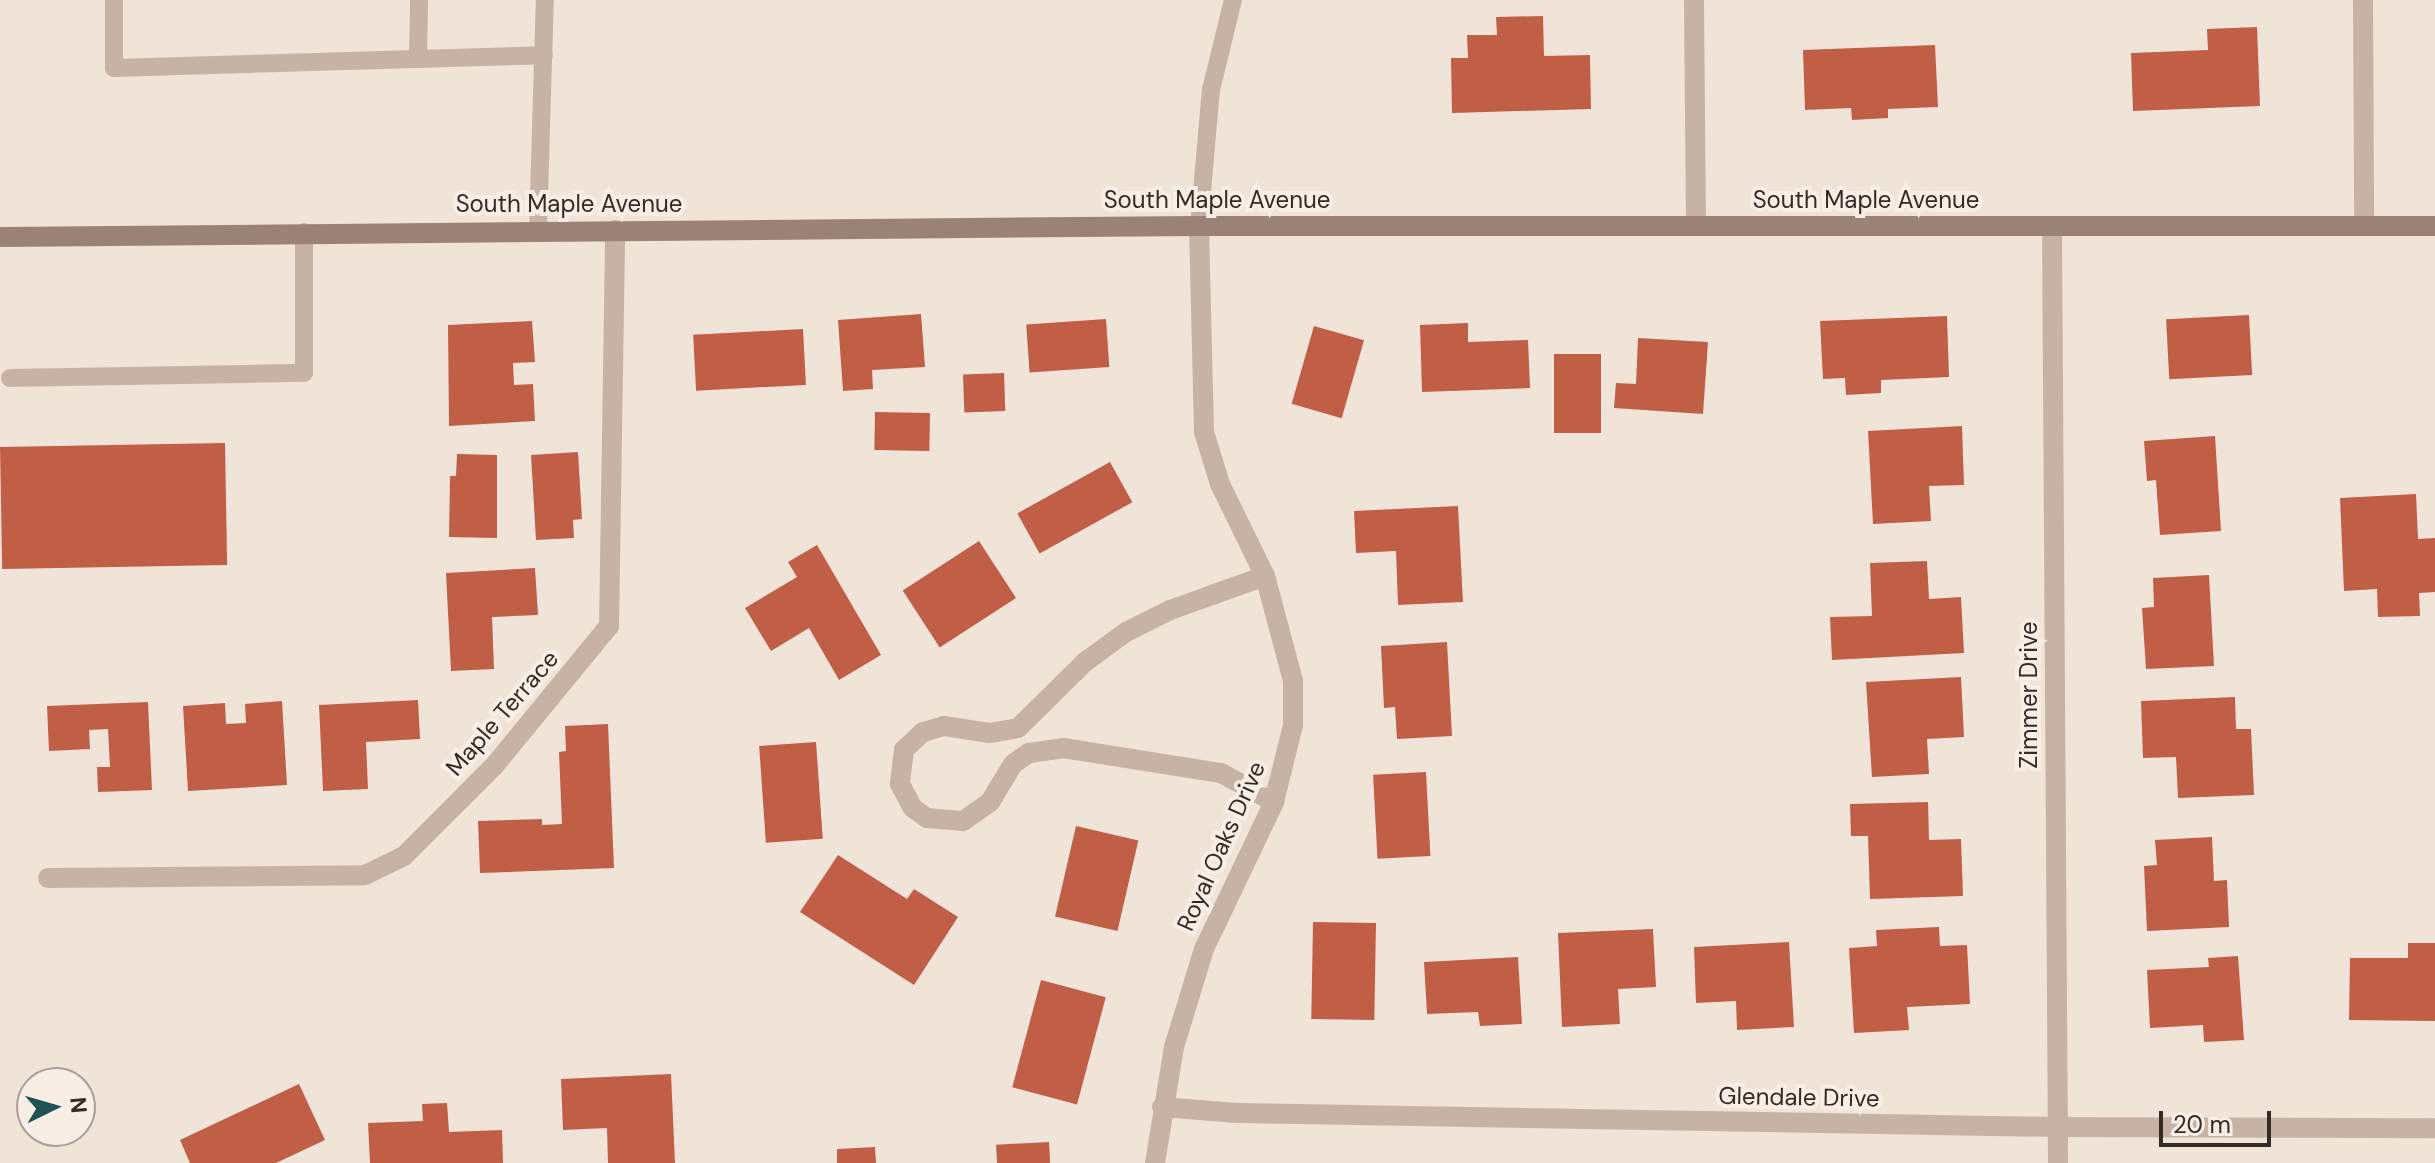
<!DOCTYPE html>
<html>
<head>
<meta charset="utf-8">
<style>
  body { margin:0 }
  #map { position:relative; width:2435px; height:1163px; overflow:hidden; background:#f0e4d9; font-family:"DM Sans",sans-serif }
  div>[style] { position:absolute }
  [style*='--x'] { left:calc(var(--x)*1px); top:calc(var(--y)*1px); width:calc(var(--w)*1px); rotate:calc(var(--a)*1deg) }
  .building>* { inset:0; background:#c15e46; transform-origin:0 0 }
  .service>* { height:18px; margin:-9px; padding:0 9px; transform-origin:9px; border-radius:9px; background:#c7b3a6 }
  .minor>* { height:20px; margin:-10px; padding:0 10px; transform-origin:10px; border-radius:10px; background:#c7b3a6 }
  .secondary>* { height:20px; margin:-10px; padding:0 10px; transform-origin:10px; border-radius:10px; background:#9b8277 }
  span { translate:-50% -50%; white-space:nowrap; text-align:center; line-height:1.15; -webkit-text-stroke:8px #f8eee5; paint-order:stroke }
  .street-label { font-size:24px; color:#342a26 }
  .north { position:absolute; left:16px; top:1067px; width:80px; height:80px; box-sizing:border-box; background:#f8eee5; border:2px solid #aaa099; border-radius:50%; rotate:85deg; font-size:22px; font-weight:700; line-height:32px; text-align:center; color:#342a26 }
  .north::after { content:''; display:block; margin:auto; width:28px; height:36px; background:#1e5253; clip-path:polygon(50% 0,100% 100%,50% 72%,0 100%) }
  .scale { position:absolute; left:2159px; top:1111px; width:112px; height:36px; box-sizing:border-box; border:4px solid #342a26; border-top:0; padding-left:10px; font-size:24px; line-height:28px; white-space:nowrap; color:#342a26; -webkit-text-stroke:6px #f8eee5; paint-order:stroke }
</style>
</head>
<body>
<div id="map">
  <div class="building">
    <div style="clip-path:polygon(1543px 16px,1544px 56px,1590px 55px,1591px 109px,1452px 113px,1451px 58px,1468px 58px,1467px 35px,1497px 35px,1496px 17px)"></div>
    <div style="clip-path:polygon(2257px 27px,2260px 106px,2133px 111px,2131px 53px,2208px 50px,2207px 29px)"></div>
    <div style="clip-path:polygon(1935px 45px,1938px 107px,1888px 109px,1888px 118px,1852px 120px,1851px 108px,1805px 110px,1803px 50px)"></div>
    <div style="clip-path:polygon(921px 314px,925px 367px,872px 370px,873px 389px,843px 391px,838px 320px)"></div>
    <div style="left:2249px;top:315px;width:60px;height:83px;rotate:87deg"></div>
    <div style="clip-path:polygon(1947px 316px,1949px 377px,1881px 380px,1881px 393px,1846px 395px,1845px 378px,1823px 379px,1820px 321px)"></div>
    <div style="left:1106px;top:319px;width:48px;height:80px;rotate:86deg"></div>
    <div style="clip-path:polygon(532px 321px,535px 362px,513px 363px,514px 385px,533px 384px,535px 421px,449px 426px,448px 325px)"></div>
    <div style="clip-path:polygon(1468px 323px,1468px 342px,1528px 340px,1530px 388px,1422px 392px,1420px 325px)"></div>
    <div style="left:1314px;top:326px;width:52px;height:81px;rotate:16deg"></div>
    <div style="left:803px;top:329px;width:56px;height:110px;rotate:87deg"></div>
    <div style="clip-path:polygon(1638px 338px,1708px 342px,1703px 414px,1614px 408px,1616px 383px,1636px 384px)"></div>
    <div style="left:1601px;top:354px;width:79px;height:47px;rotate:90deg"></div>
    <div style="left:1004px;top:373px;width:38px;height:41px;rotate:88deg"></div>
    <div style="left:875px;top:412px;width:55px;height:38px;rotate:1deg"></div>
    <div style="clip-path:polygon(1962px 426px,1964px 485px,1929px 486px,1931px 521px,1873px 524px,1868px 431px)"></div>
    <div style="clip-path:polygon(2215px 436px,2221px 531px,2160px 535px,2156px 480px,2147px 481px,2144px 441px)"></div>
    <div style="left:225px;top:443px;width:122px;height:225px;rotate:89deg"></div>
    <div style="clip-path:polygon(578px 452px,582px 519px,573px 520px,574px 538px,536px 540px,531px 455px)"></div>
    <div style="clip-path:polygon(457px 454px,497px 455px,497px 538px,449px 537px,450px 476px,456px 476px)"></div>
    <div style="left:1110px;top:462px;width:46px;height:106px;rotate:61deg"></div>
    <div style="clip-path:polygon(2416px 494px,2418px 539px,2435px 538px,2435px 592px,2419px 593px,2420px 616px,2378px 617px,2377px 589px,2344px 591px,2340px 498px)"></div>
    <div style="clip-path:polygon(1458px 506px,1463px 602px,1398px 605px,1396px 551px,1356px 553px,1354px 511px)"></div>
    <div style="left:979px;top:541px;width:68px;height:91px;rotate:57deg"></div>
    <div style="clip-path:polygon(817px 545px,881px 655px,839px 680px,809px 628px,771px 651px,745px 608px,797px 577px,788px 562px)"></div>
    <div style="clip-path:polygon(1927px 561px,1929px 599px,1961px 597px,1964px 653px,1832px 660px,1830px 617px,1872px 616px,1870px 563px)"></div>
    <div style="clip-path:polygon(535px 568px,538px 615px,492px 617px,494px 669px,451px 671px,446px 573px)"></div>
    <div style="clip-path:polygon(2209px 575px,2214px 666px,2146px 669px,2142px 608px,2154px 607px,2153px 578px)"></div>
    <div style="clip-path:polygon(1447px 642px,1452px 736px,1397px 739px,1395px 707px,1384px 708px,1381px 646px)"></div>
    <div style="clip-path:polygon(1961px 677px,1964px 737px,1927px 739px,1929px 774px,1872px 777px,1866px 682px)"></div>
    <div style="clip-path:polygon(2235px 697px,2236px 729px,2251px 729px,2254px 795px,2178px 798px,2176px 757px,2143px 758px,2141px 701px)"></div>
    <div style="clip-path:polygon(418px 700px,420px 739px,366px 742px,368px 789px,323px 791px,319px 705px)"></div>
    <div style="clip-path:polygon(282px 701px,287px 785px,188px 791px,183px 706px,225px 703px,226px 724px,246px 723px,245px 704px)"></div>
    <div style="clip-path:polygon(148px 702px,152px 790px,98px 792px,97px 767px,110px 767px,108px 729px,89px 730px,90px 749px,49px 751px,47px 706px)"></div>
    <div style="clip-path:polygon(608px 724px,614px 868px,480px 873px,478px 821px,542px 819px,542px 825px,562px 824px,559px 752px,566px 751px,565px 726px)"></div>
    <div style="left:816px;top:742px;width:97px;height:57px;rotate:86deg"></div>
    <div style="left:1426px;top:772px;width:84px;height:53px;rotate:87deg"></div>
    <div style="clip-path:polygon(1928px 802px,1929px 840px,1961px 839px,1963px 896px,1870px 899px,1868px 836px,1851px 836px,1850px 804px)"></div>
    <div style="left:1076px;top:826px;width:64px;height:93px;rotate:13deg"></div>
    <div style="clip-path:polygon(2212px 837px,2214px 881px,2227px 880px,2229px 927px,2147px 931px,2144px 866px,2157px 865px,2155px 840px)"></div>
    <div style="clip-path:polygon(838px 855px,907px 899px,914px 889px,958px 917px,914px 985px,800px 912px)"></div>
    <div style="left:1313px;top:922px;width:63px;height:97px;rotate:1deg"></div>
    <div style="clip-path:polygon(1939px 927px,1940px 946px,1967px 945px,1970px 1004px,1907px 1007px,1909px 1030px,1854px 1033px,1849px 948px,1877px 946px,1876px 930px)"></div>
    <div style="clip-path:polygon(1653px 929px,1656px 987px,1618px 989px,1620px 1024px,1562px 1027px,1558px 933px)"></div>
    <div style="clip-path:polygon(1789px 942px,1794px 1027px,1737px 1030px,1736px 1001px,1696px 1003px,1694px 947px)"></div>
    <div style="clip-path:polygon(2408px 943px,2435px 943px,2435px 1021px,2349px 1020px,2350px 958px,2408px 958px)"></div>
    <div style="clip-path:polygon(2238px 956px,2244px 1040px,2204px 1042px,2203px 1025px,2150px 1028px,2147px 970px,2209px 967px,2208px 958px)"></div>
    <div style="clip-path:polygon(1518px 957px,1522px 1024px,1480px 1026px,1478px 1012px,1427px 1014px,1424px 962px)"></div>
    <div style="left:1041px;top:980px;width:67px;height:111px;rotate:15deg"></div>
    <div style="clip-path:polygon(671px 1074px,675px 1163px,608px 1163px,607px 1128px,563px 1130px,561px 1079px)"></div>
    <div style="clip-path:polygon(299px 1084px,325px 1140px,276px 1163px,190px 1163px,180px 1140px)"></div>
    <div style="clip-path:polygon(447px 1103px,449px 1132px,502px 1130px,503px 1163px,370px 1163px,368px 1123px,423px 1121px,422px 1104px)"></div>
    <div style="left:1049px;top:1142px;width:21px;height:53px;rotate:87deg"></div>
    <div style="clip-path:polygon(875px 1147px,876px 1163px,837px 1163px,837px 1149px)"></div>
  </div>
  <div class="service">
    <div style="--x:114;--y:0;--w:68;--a:90"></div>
    <div style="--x:114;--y:68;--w:430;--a:-1.7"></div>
    <div style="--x:418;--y:59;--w:59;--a:-89"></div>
    <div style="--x:1199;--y:226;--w:137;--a:-85"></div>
    <div style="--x:1211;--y:90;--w:93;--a:-76.3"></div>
    <div style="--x:538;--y:230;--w:230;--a:-88.3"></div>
    <div style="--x:10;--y:378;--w:294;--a:-1"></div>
    <div style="--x:304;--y:373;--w:141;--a:-90"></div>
  </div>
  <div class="minor">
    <div style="--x:1694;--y:0;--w:225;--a:89.5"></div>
    <div style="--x:2363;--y:0;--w:226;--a:89.7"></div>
    <div style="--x:2052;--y:227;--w:936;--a:89.63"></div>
    <div style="--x:1265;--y:576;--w:101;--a:160.3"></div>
    <div style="--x:1170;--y:610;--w:49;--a:153.4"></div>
    <div style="--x:1126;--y:632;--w:51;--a:143.8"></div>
    <div style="--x:1085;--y:662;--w:94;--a:135.4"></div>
    <div style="--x:1018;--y:728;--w:29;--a:170"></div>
    <div style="--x:989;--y:733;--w:46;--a:-171.2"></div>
    <div style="--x:944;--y:726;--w:22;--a:164"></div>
    <div style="--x:923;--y:732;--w:26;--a:137"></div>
    <div style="--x:904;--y:750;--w:34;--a:97"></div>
    <div style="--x:900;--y:784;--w:27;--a:62"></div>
    <div style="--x:913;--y:808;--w:17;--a:36"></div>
    <div style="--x:927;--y:818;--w:36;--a:5"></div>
    <div style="--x:963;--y:821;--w:33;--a:-35"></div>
    <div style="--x:990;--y:802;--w:44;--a:-58.8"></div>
    <div style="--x:1013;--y:764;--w:19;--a:-35"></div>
    <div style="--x:1029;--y:753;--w:34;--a:-8"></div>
    <div style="--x:1063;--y:748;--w:160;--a:9"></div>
    <div style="--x:1221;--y:773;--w:60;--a:28.7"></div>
    <div style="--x:48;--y:878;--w:317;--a:-0.5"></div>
    <div style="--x:365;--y:875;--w:43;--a:-26"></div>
    <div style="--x:404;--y:856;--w:127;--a:-45"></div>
    <div style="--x:494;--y:766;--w:181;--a:-50.6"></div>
    <div style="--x:609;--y:626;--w:396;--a:-89.1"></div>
    <div style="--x:1162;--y:1107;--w:75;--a:4.6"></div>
    <div style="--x:1237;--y:1113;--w:820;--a:0.98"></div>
    <div style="--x:2057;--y:1127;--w:378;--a:0.2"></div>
    <div style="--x:1155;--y:1163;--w:118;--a:-80.7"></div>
    <div style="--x:1174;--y:1047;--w:102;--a:-73"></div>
    <div style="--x:1204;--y:949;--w:163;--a:-64.5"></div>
    <div style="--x:1274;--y:802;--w:79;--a:-76.1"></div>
    <div style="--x:1293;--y:725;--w:44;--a:-90"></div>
    <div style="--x:1293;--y:681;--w:109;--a:-104.9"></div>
    <div style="--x:1265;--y:576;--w:102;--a:-116.1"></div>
    <div style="--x:1220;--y:484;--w:54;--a:-107.1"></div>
    <div style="--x:1204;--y:432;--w:206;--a:-91.4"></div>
  </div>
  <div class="secondary">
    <div style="--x:0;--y:237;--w:1199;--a:-0.53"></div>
    <div style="--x:1199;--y:226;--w:1236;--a:0"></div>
  </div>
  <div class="street-label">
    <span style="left:1217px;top:200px">South Maple Avenue</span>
    <span style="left:1866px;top:200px">South Maple Avenue</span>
    <span style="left:569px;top:204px">South Maple Avenue</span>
    <span style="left:2029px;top:695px;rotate:-90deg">Zimmer Drive</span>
    <span style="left:502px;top:713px;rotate:-49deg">Maple Terrace</span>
    <span style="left:1221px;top:846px;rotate:-66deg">Royal Oaks Drive</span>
    <span style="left:1799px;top:1097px;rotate:1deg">Glendale Drive</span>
  </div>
  <div class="north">N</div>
  <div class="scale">20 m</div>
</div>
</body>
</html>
